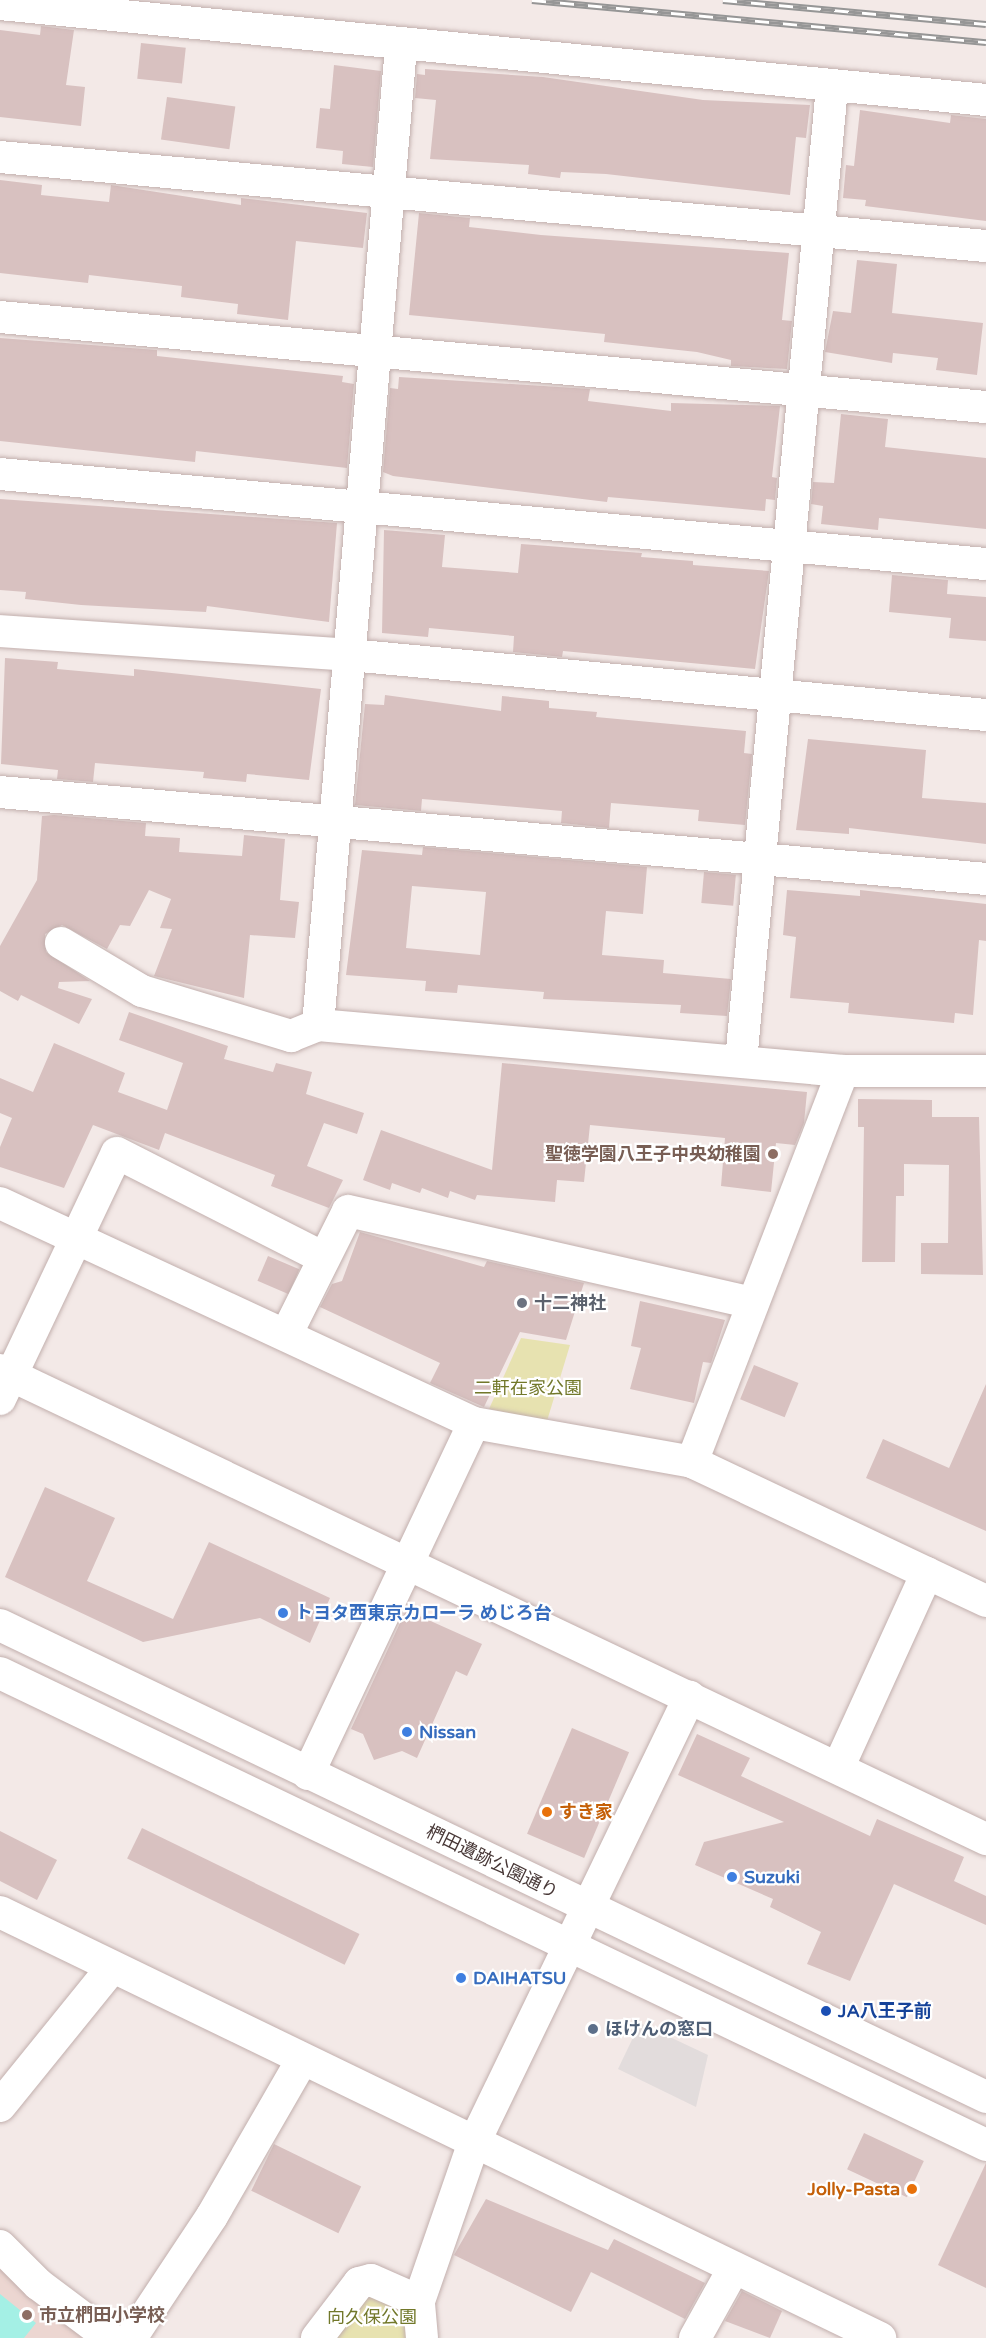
<!DOCTYPE html>
<html>
<head>
<meta charset="utf-8">
<style>
  body { margin:0 }
  #map { position:relative; width:986px; height:2338px; overflow:hidden; background:#f3e9e7; font-family:"Varela Round","Noto Sans JP",sans-serif }
  div>[style] { position:absolute }
  [style*='--x'] { left:calc(var(--x)*1px); top:calc(var(--y)*1px); width:calc(var(--w)*1px); rotate:calc(var(--a)*1deg) }
  .education>* { inset:0; background:#ecd6d1 }
  .green>* { inset:0; background:#e7e2b0 }
  .parking>* { inset:0; background:#e2dcdc }
  .water>* { inset:0; background:#a4f0e5 }
  .building>* { inset:0; background:#d8c1c0; transform-origin:0 0 }
  .roads { filter:drop-shadow(0 0 2px #c2afad) drop-shadow(0 0 2px #c2afad) }
  .minor>* { height:32px; margin:-16px; padding:0 16px; transform-origin:16px; border-radius:16px; background:#fff }
  .rail>* { height:7px; margin-top:-3.5px; transform-origin:0; background:repeating-linear-gradient(90deg,#fff 0 14px,#969696 0 28px); box-sizing:border-box; border-block:2px solid #969696 }
  .dots>* { width:16px; height:16px; translate:-50% -50%; box-sizing:border-box; border:3px solid #fff; border-radius:50% }
  span { translate:-50% -50%; white-space:nowrap; text-align:center; line-height:1.15; -webkit-text-stroke:4.5px #fff; paint-order:stroke }
  .education-label { font-size:18px; color:#785e54; font-weight:700 }
  .right { translate:-100% -50%; text-align:right }
  .left { translate:0 -50%; text-align:left }
  .worship-label { font-size:18px; color:#5b616d; font-weight:700 }
  .park-label { font-size:18px; color:#72782a }
  .shop-label { font-size:18px; color:#366cbe; font-weight:700 }
  .food-label { font-size:18px; color:#c56008; font-weight:700 }
  .street-label { font-size:18px; color:#473736 }
  .transit-label { font-size:18px; color:#164399; font-weight:700 }
  .service-label { font-size:18px; color:#4e5e75; font-weight:700 }
</style>
</head>
<body>
<div id="map">
  <div class="education">
    <div style="clip-path:polygon(0 2267px,86px 2338px,0 2338px)"></div>
  </div>
  <div class="green">
    <div style="clip-path:polygon(521px 1338px,570px 1345px,547px 1421px,489px 1409px)"></div>
    <div style="clip-path:polygon(372px 2293px,403px 2306px,408px 2338px,329px 2338px)"></div>
  </div>
  <div class="parking">
    <div style="clip-path:polygon(640px 2023px,708px 2055px,696px 2107px,618px 2069px)"></div>
  </div>
  <div class="water">
    <div style="clip-path:polygon(0 2294px,36px 2323px,24px 2338px,0 2338px)"></div>
  </div>
  <div class="building">
    <div style="clip-path:polygon(41px 26px,74px 30px,66px 85px,85px 87px,81px 126px,0 117px,0 30px,40px 35px)"></div>
    <div style="left:141px;top:43px;width:45px;height:36px;rotate:6deg"></div>
    <div style="clip-path:polygon(334px 65px,381px 71px,373px 167px,342px 164px,343px 151px,316px 148px,320px 108px,330px 109px)"></div>
    <div style="clip-path:polygon(425px 69px,543px 77px,703px 100px,810px 105px,806px 138px,796px 137px,790px 195px,606px 174px,561px 172px,560px 178px,528px 174px,529px 165px,430px 159px,436px 100px,415px 98px,417px 74px,425px 75px)"></div>
    <div style="left:167px;top:97px;width:69px;height:43px;rotate:8deg"></div>
    <div style="clip-path:polygon(860px 110px,950px 123px,951px 115px,986px 119px,986px 221px,865px 206px,866px 200px,843px 198px,846px 165px,854px 166px)"></div>
    <div style="clip-path:polygon(0 180px,42px 185px,41px 195px,109px 202px,111px 185px,241px 205px,241px 198px,367px 213px,363px 248px,296px 241px,288px 320px,237px 314px,238px 304px,181px 297px,182px 286px,89px 275px,88px 283px,0 273px)"></div>
    <div style="clip-path:polygon(419px 213px,470px 218px,469px 227px,541px 235px,789px 253px,782px 320px,792px 321px,787px 369px,731px 366px,731px 360px,697px 352px,604px 342px,605px 334px,409px 315px)"></div>
    <div style="clip-path:polygon(857px 260px,897px 264px,892px 313px,983px 323px,977px 375px,936px 370px,938px 358px,893px 353px,892px 363px,825px 352px,833px 311px,851px 313px)"></div>
    <div style="clip-path:polygon(0 338px,157px 350px,157px 356px,343px 376px,342px 382px,354px 384px,347px 468px,196px 451px,195px 462px,0 441px)"></div>
    <div style="clip-path:polygon(399px 377px,590px 389px,588px 401px,671px 411px,671px 403px,780px 406px,772px 477px,777px 478px,775px 500px,766px 499px,765px 511px,608px 497px,607px 502px,393px 476px,383px 472px,390px 388px,398px 389px)"></div>
    <div style="clip-path:polygon(841px 414px,888px 419px,885px 447px,986px 458px,986px 529px,879px 518px,878px 530px,821px 524px,823px 506px,811px 504px,813px 482px,834px 483px)"></div>
    <div style="clip-path:polygon(0 499px,337px 523px,329px 622px,207px 606px,206px 612px,81px 605px,25px 599px,26px 592px,0 590px)"></div>
    <div style="clip-path:polygon(384px 530px,445px 535px,442px 567px,518px 573px,521px 544px,642px 553px,641px 557px,693px 561px,693px 565px,769px 571px,755px 669px,563px 651px,562px 657px,513px 652px,514px 636px,429px 628px,428px 637px,382px 633px)"></div>
    <div style="clip-path:polygon(892px 575px,948px 580px,947px 594px,986px 597px,986px 641px,949px 638px,951px 618px,889px 612px)"></div>
    <div style="clip-path:polygon(5px 658px,58px 662px,57px 669px,134px 676px,134px 669px,321px 689px,309px 780px,247px 774px,246px 782px,203px 778px,204px 772px,95px 763px,93px 782px,57px 779px,58px 770px,1px 764px)"></div>
    <div style="clip-path:polygon(385px 695px,501px 711px,502px 696px,549px 701px,549px 708px,597px 712px,596px 717px,746px 731px,744px 753px,752px 754px,745px 825px,698px 821px,699px 810px,611px 803px,609px 828px,561px 823px,562px 811px,422px 799px,421px 811px,355px 805px,365px 704px,384px 705px)"></div>
    <div style="clip-path:polygon(808px 739px,926px 750px,922px 798px,986px 803px,986px 844px,849px 828px,849px 834px,796px 830px)"></div>
    <div style="clip-path:polygon(54px 815px,146px 823px,145px 836px,180px 838px,179px 852px,242px 856px,244px 835px,285px 839px,280px 900px,299px 902px,295px 938px,250px 935px,244px 998px,154px 976px,172px 929px,160px 928px,171px 899px,149px 890px,130px 926px,120px 925px,107px 949px,62px 925px,45px 934px,46px 952px,90px 981px,59px 982px,58px 988px,92px 999px,79px 1024px,21px 995px,18px 1001px,0 991px,0 946px,37px 880px,42px 816px)"></div>
    <div style="clip-path:polygon(evenodd,423px 847px,647px 867px,643px 914px,606px 911px,602px 955px,664px 960px,663px 973px,731px 979px,727px 1016px,680px 1013px,681px 1005px,543px 999px,544px 992px,458px 985px,457px 993px,425px 991px,426px 981px,346px 975px,362px 850px,422px 855px,423px 847px,412px 886px,486px 892px,480px 955px,406px 948px,412px 886px)"></div>
    <div style="left:704px;top:872px;width:32px;height:31px;rotate:5deg"></div>
    <div style="clip-path:polygon(787px 890px,860px 896px,860px 890px,986px 904px,986px 941px,979px 940px,973px 1015px,955px 1013px,954px 1023px,923px 1020px,848px 1013px,849px 1003px,790px 998px,796px 937px,783px 935px)"></div>
    <div style="clip-path:polygon(129px 1012px,228px 1046px,224px 1059px,273px 1072px,276px 1063px,312px 1072px,306px 1094px,364px 1113px,357px 1134px,324px 1123px,307px 1166px,343px 1180px,329px 1208px,271px 1186px,275px 1175px,165px 1133px,159px 1150px,93px 1125px,64px 1188px,0 1167px,0 1147px,12px 1118px,0 1113px,0 1078px,33px 1092px,54px 1043px,125px 1073px,118px 1092px,167px 1110px,183px 1063px,119px 1040px)"></div>
    <div style="clip-path:polygon(502px 1063px,807px 1092px,804px 1123px,795px 1145px,776px 1143px,771px 1192px,721px 1186px,725px 1138px,590px 1125px,584px 1182px,557px 1180px,555px 1202px,477px 1195px,475px 1200px,450px 1191px,448px 1198px,422px 1188px,420px 1193px,392px 1183px,390px 1190px,363px 1180px,381px 1130px,492px 1170px)"></div>
    <div style="clip-path:polygon(858px 1099px,932px 1100px,932px 1117px,979px 1117px,983px 1275px,921px 1274px,921px 1243px,948px 1243px,949px 1165px,904px 1164px,904px 1196px,896px 1196px,895px 1262px,862px 1262px,864px 1127px,858px 1127px)"></div>
    <div style="clip-path:polygon(360px 1232px,484px 1267px,487px 1261px,584px 1283px,566px 1340px,520px 1332px,484px 1407px,430px 1383px,440px 1363px,320px 1307px,332px 1284px,342px 1281px)"></div>
    <div style="left:268px;top:1256px;width:34px;height:27px;rotate:23deg"></div>
    <div style="clip-path:polygon(640px 1301px,725px 1320px,711px 1363px,703px 1362px,694px 1403px,630px 1389px,641px 1348px,631px 1346px)"></div>
    <div style="left:754px;top:1365px;width:48px;height:37px;rotate:22deg"></div>
    <div style="clip-path:polygon(986px 1384px,986px 1531px,866px 1478px,883px 1439px,949px 1468px)"></div>
    <div style="clip-path:polygon(45px 1487px,115px 1518px,87px 1581px,173px 1619px,209px 1542px,330px 1598px,310px 1643px,260px 1618px,143px 1642px,5px 1577px)"></div>
    <div style="clip-path:polygon(406px 1610px,482px 1644px,467px 1676px,456px 1671px,417px 1758px,402px 1751px,374px 1760px,363px 1734px,351px 1729px)"></div>
    <div style="left:572px;top:1728px;width:62px;height:115px;rotate:23deg"></div>
    <div style="clip-path:polygon(697px 1734px,750px 1758px,741px 1776px,870px 1836px,877px 1819px,964px 1857px,954px 1881px,986px 1896px,986px 1925px,894px 1884px,850px 1981px,807px 1964px,821px 1932px,770px 1907px,773px 1899px,695px 1865px,704px 1842px,784px 1822px,678px 1775px)"></div>
    <div style="left:142px;top:1828px;width:242px;height:34px;rotate:26deg"></div>
    <div style="clip-path:polygon(0 1831px,57px 1860px,37px 1900px,0 1881px)"></div>
    <div style="left:864px;top:2133px;width:66px;height:40px;rotate:25deg"></div>
    <div style="left:274px;top:2144px;width:97px;height:52px;rotate:26deg"></div>
    <div style="clip-path:polygon(986px 2163px,986px 2288px,938px 2265px)"></div>
    <div style="clip-path:polygon(486px 2199px,608px 2250px,614px 2239px,705px 2283px,685px 2319px,591px 2272px,571px 2312px,454px 2255px)"></div>
    <div style="clip-path:polygon(742px 2291px,782px 2311px,770px 2338px,725px 2321px)"></div>
  </div>
  <div class="roads">
    <div class="minor">
      <div style="--x:0;--y:4;--w:991;--a:5.56"></div>
      <div style="--x:0;--y:157;--w:990;--a:5.16"></div>
      <div style="--x:0;--y:317;--w:990;--a:5.22"></div>
      <div style="--x:0;--y:474;--w:990;--a:5.22"></div>
      <div style="--x:0;--y:631;--w:351;--a:3.9"></div>
      <div style="--x:350;--y:655;--w:639;--a:5.39"></div>
      <div style="--x:0;--y:792;--w:990;--a:5.04"></div>
      <div style="--x:61;--y:943;--w:94;--a:30.7"></div>
      <div style="--x:142;--y:991;--w:156;--a:16.8"></div>
      <div style="--x:291;--y:1036;--w:29;--a:-22"></div>
      <div style="--x:318;--y:1025;--w:527;--a:5.01"></div>
      <div style="--x:843;--y:1071;--w:143;--a:0"></div>
      <div style="--x:318;--y:1025;--w:982;--a:-85.15"></div>
      <div style="--x:741;--y:1061;--w:978;--a:-84.66"></div>
      <div style="--x:0;--y:1203;--w:523;--a:24.9"></div>
      <div style="--x:474;--y:1423;--w:221;--a:10.1"></div>
      <div style="--x:692;--y:1462;--w:325;--a:25.3"></div>
      <div style="--x:287;--y:1333;--w:136;--a:-63.4"></div>
      <div style="--x:348;--y:1211;--w:415;--a:12.8"></div>
      <div style="--x:0;--y:1370;--w:1092;--a:25.44"></div>
      <div style="--x:0;--y:1399;--w:272;--a:-64.6"></div>
      <div style="--x:117;--y:1153;--w:232;--a:26.9"></div>
      <div style="--x:692;--y:1462;--w:419;--a:-68.9"></div>
      <div style="--x:0;--y:1625;--w:1093;--a:25.58"></div>
      <div style="--x:0;--y:1673;--w:1093;--a:25.58"></div>
      <div style="--x:839;--y:1766;--w:212;--a:-65.5"></div>
      <div style="--x:308;--y:1774;--w:388;--a:-64.7"></div>
      <div style="--x:0;--y:1912;--w:978;--a:25.83"></div>
      <div style="--x:0;--y:2106;--w:175;--a:-51"></div>
      <div style="--x:0;--y:2246;--w:54;--a:45"></div>
      <div style="--x:38;--y:2284;--w:90;--a:36.9"></div>
      <div style="--x:131;--y:2338;--w:146;--a:-56.4"></div>
      <div style="--x:212;--y:2216;--w:178;--a:-60"></div>
      <div style="--x:317;--y:2338;--w:69;--a:-52.6"></div>
      <div style="--x:359;--y:2283;--w:12;--a:-14"></div>
      <div style="--x:371;--y:2280;--w:52;--a:23.6"></div>
      <div style="--x:422;--y:2338;--w:37;--a:-95"></div>
      <div style="--x:419;--y:2301;--w:165;--a:-70.9"></div>
      <div style="--x:473;--y:2145;--w:498;--a:-64.2"></div>
      <div style="--x:695;--y:2338;--w:80;--a:-60.9"></div>
    </div>
  </div>
  <div class="rail">
    <div style="--x:532;--y:0;--w:456;--a:5.3"></div>
    <div style="--x:723;--y:0;--w:264;--a:5.2"></div>
  </div>
  <div class="dots">
    <div style="left:773px;top:1154px;background:#8d6e63"></div>
    <div style="left:522px;top:1303px;background:#6b7280"></div>
    <div style="left:283px;top:1613px;background:#3f7fe0"></div>
    <div style="left:407px;top:1732px;background:#3f7fe0"></div>
    <div style="left:547px;top:1812px;background:#e8710a"></div>
    <div style="left:732px;top:1877px;background:#3f7fe0"></div>
    <div style="left:461px;top:1978px;background:#3f7fe0"></div>
    <div style="left:826px;top:2011px;background:#1a4fb4"></div>
    <div style="left:593px;top:2029px;background:#5c6f8a"></div>
    <div style="left:912px;top:2189px;background:#e8710a"></div>
    <div style="left:27px;top:2315px;background:#8d6e63"></div>
  </div>
  <div class="education-label">
    <span class="right" style="left:761px;top:1154px">聖徳学園八王子中央幼稚園</span>
    <span class="left" style="left:39px;top:2315px">市立椚田小学校</span>
  </div>
  <div class="worship-label">
    <span class="left" style="left:534px;top:1303px">十二神社</span>
  </div>
  <div class="park-label">
    <span style="left:528px;top:1388px">二軒在家公園</span>
    <span style="left:372px;top:2317px">向久保公園</span>
  </div>
  <div class="shop-label">
    <span class="left" style="left:295px;top:1613px">トヨタ西東京カローラ めじろ台</span>
    <span class="left" style="left:419px;top:1732px">Nissan</span>
    <span class="left" style="left:744px;top:1877px">Suzuki</span>
    <span class="left" style="left:473px;top:1978px">DAIHATSU</span>
  </div>
  <div class="food-label">
    <span class="left" style="left:559px;top:1812px">すき家</span>
    <span class="right" style="left:900px;top:2189px">Jolly-Pasta</span>
  </div>
  <div class="street-label">
    <span style="left:492px;top:1862px;rotate:26deg">椚田遺跡公園通り</span>
  </div>
  <div class="transit-label">
    <span class="left" style="left:838px;top:2011px">JA八王子前</span>
  </div>
  <div class="service-label">
    <span class="left" style="left:605px;top:2029px">ほけんの窓口</span>
  </div>
</div>
</body>
</html>
